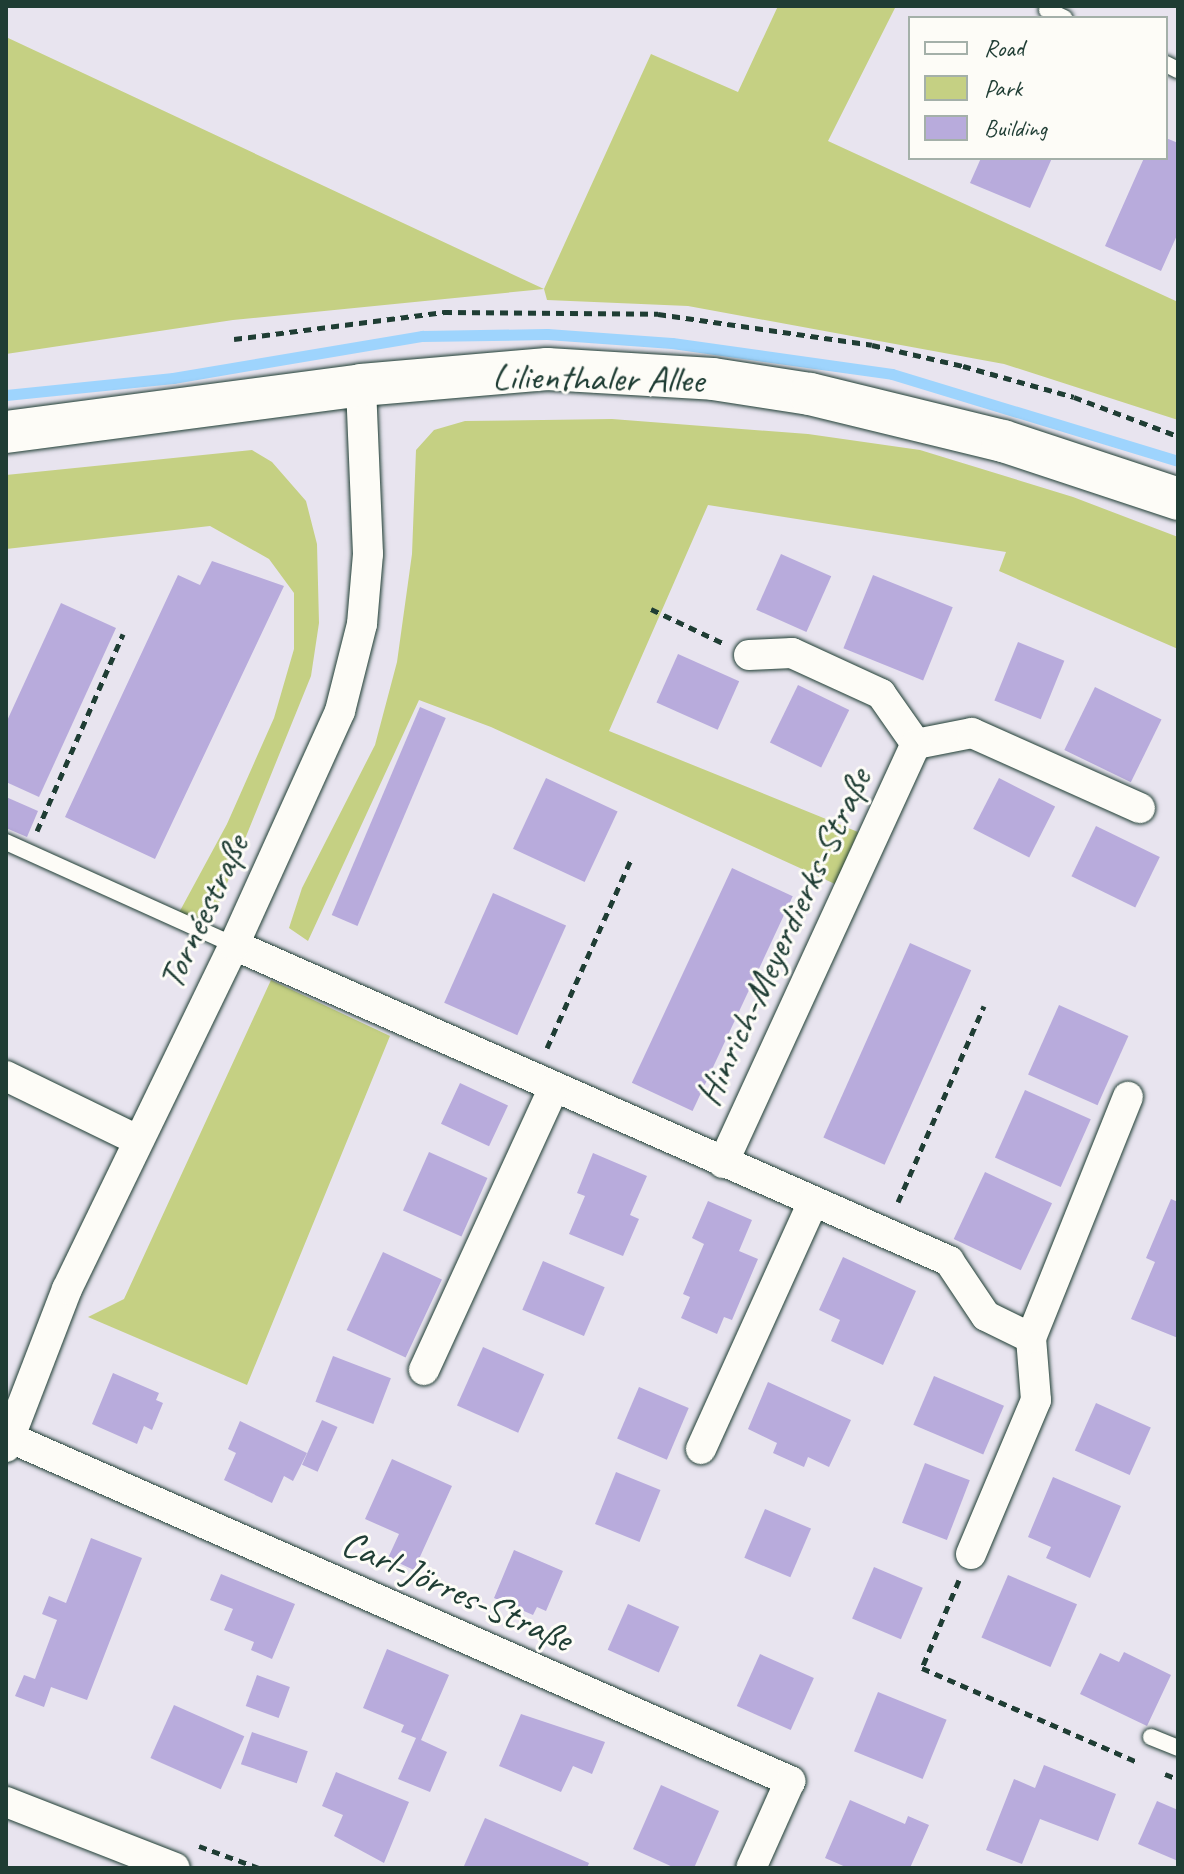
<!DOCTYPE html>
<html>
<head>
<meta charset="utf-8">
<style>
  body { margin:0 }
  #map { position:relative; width:1184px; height:1874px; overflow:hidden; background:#e8e4ef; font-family:Caveat,sans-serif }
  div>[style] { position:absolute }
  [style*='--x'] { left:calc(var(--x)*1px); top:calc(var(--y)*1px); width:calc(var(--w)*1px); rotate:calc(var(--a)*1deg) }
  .green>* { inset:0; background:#c5d083 }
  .stream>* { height:11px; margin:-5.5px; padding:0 5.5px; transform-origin:5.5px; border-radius:5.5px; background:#9ed4fd }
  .building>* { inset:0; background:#b8abdc; transform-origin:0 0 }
  .path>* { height:5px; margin-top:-2.5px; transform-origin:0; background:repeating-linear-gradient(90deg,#1f3d34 0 8px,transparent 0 14px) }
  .roads { filter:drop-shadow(0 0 2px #1f3d34) drop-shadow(0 0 2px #1f3d34) }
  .service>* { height:16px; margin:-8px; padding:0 8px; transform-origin:8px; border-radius:8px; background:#fdfcf7 }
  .minor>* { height:30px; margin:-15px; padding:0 15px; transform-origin:15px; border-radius:15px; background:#fdfcf7 }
  .secondary>* { height:42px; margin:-21px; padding:0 21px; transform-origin:21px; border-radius:21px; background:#fdfcf7 }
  span { translate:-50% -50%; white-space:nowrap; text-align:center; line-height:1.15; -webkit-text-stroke:6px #fdfcf7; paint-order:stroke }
  .street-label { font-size:38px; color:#1f3d34 }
  .frame { position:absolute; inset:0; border:8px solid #1f3d34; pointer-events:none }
  .legend { position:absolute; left:908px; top:16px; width:260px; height:144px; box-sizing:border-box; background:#fdfcf7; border:2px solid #a4b0a9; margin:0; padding:10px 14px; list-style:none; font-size:24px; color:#1f3d34 }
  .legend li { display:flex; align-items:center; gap:16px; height:40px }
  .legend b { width:40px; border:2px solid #a4b0a9 }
</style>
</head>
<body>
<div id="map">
  <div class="green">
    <div style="clip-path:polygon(778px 6px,896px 6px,828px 141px,1178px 302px,1178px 420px,1004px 364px,688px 306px,547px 300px,544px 289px,233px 320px,6px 354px,6px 37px,544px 289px,651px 54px,738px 92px)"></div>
    <div style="clip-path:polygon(612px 419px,808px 434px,920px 450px,1073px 497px,1178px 537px,1178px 649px,999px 571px,1006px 552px,708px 505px,609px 731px,858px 832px,835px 884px,491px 727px,419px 700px,308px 941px,289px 928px,302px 888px,375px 745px,397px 662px,412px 554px,416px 450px,434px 430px,465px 421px)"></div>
    <div style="clip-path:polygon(252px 450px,272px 462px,306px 501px,317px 544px,319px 623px,311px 676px,204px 940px,175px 920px,227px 824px,274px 718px,294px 649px,294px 593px,269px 559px,210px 526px,6px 549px,6px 475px)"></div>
    <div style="clip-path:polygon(271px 980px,390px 1036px,247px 1385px,88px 1317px,124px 1299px)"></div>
  </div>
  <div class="stream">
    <div style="--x:6;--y:395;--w:168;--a:-5.8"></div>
    <div style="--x:173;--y:378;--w:253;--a:-9.6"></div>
    <div style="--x:422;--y:336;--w:125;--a:-0.9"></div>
    <div style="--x:547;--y:334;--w:125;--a:4.1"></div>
    <div style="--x:672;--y:343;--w:222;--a:8"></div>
    <div style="--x:892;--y:374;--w:299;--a:16.9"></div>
  </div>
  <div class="building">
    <div style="clip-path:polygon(1166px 138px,1178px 143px,1178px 233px,1161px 271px,1105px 246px,1144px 158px,1166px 158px)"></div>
    <div style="clip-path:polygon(981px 158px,1052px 158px,1030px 208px,970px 183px)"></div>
    <div style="left:781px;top:554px;width:55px;height:61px;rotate:24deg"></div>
    <div style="clip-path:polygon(212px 561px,284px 586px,155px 859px,65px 817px,178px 575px,200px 585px)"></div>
    <div style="left:873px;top:575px;width:86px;height:79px;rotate:22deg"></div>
    <div style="clip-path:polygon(61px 603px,116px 628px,39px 797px,6px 782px,6px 723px)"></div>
    <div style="left:1018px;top:642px;width:50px;height:63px;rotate:22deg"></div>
    <div style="left:678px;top:654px;width:67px;height:53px;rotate:24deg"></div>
    <div style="left:798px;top:685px;width:57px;height:64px;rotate:26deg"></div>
    <div style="left:1095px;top:687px;width:74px;height:70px;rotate:26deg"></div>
    <div style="left:420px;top:707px;width:28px;height:226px;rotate:23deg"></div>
    <div style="left:546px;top:778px;width:79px;height:78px;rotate:25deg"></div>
    <div style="left:999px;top:778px;width:63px;height:57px;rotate:27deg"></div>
    <div style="clip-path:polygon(6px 797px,38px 811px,27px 837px,6px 828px)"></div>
    <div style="left:1096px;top:826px;width:71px;height:56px;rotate:26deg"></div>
    <div style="left:732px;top:868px;width:67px;height:237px;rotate:25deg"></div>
    <div style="left:493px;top:893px;width:80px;height:120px;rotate:24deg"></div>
    <div style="left:910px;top:943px;width:67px;height:213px;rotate:24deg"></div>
    <div style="left:1059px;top:1005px;width:76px;height:76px;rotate:24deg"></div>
    <div style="left:460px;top:1083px;width:53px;height:45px;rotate:25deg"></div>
    <div style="left:1025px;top:1090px;width:72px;height:74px;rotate:24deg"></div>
    <div style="left:429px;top:1152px;width:64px;height:64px;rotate:24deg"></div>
    <div style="clip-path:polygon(593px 1153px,647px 1176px,630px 1215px,639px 1219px,623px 1256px,569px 1234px,585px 1196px,577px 1193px)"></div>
    <div style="left:985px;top:1172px;width:74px;height:74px;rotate:25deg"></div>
    <div style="clip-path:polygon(1171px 1199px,1178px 1202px,1178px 1338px,1131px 1319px,1155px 1262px,1146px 1258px)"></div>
    <div style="clip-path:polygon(708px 1201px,752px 1220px,739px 1251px,758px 1259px,732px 1320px,724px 1317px,717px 1334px,681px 1318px,690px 1297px,683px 1294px,704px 1244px,692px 1238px)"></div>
    <div style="left:383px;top:1252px;width:65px;height:86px;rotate:25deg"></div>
    <div style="clip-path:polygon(843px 1257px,916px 1291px,883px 1365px,831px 1341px,840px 1320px,819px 1310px)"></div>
    <div style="left:543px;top:1261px;width:67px;height:53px;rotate:23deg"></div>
    <div style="left:483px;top:1347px;width:67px;height:64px;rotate:24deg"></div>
    <div style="left:333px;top:1356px;width:62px;height:49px;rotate:21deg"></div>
    <div style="clip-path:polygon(113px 1373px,159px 1393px,156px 1400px,163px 1403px,152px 1430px,144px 1426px,137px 1444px,92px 1424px)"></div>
    <div style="left:934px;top:1376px;width:76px;height:53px;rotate:23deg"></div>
    <div style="clip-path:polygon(768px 1382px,851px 1420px,829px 1467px,808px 1457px,804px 1467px,773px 1453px,777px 1443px,748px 1429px)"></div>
    <div style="left:639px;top:1387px;width:54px;height:56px;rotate:23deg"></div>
    <div style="left:1096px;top:1403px;width:60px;height:52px;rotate:24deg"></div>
    <div style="left:322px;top:1420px;width:17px;height:49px;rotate:24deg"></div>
    <div style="clip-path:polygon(240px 1421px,307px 1453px,293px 1481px,284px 1476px,272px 1503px,224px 1480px,236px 1453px,228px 1449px)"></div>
    <div style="clip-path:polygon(392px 1459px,452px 1486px,414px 1570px,388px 1558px,399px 1534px,365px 1519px)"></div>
    <div style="left:925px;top:1463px;width:48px;height:64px;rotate:21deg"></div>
    <div style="left:616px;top:1472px;width:48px;height:56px;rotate:22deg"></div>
    <div style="clip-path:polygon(1053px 1477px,1121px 1506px,1090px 1578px,1046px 1558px,1051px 1547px,1028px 1537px)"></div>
    <div style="left:765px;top:1509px;width:50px;height:53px;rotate:23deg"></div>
    <div style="clip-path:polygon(91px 1538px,142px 1558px,87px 1700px,51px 1687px,44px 1707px,15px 1696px,24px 1675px,35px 1679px,57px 1620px,42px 1614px,49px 1596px,66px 1603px)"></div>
    <div style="clip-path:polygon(514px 1550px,563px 1571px,546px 1611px,537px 1607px,533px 1615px,494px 1598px)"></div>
    <div style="left:874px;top:1567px;width:53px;height:56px;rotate:23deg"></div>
    <div style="clip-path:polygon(221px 1574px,295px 1604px,272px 1659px,251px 1650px,254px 1642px,224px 1630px,233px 1609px,210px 1600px)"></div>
    <div style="left:1008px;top:1575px;width:75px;height:68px;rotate:23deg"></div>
    <div style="left:628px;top:1604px;width:56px;height:50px;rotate:24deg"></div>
    <div style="clip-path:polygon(387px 1649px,449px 1675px,421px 1740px,447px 1752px,430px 1792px,398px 1779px,416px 1738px,401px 1732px,404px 1725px,363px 1708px)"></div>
    <div style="clip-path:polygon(1124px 1652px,1171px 1675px,1147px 1726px,1080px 1694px,1100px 1653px,1119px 1662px)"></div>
    <div style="left:760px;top:1654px;width:59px;height:57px;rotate:24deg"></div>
    <div style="left:257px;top:1675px;width:35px;height:33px;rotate:20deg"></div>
    <div style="left:878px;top:1692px;width:74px;height:64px;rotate:22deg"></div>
    <div style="left:174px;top:1705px;width:77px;height:58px;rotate:24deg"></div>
    <div style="clip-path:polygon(521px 1714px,605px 1742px,592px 1774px,573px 1766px,561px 1792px,499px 1766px)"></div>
    <div style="left:252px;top:1732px;width:59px;height:34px;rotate:19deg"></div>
    <div style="clip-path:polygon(1044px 1765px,1116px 1794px,1098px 1841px,1040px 1819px,1022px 1864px,986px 1850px,1014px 1779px,1035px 1788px)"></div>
    <div style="clip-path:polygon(336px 1772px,409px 1802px,384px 1863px,334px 1836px,343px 1815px,322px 1806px)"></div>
    <div style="clip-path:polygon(661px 1785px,719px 1811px,694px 1868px,675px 1868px,633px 1849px)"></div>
    <div style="clip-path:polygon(850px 1800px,905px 1824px,908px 1816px,929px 1825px,910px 1868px,848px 1868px,825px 1858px)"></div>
    <div style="clip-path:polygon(1157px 1801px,1178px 1810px,1178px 1861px,1138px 1844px)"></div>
    <div style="clip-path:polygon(485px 1818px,589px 1863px,587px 1868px,464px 1866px)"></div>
  </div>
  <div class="path">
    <div style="--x:234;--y:339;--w:212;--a:-7.3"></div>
    <div style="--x:444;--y:312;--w:214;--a:0.5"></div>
    <div style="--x:658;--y:314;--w:216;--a:8.2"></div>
    <div style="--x:872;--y:345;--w:93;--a:13"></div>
    <div style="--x:963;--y:366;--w:115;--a:15.6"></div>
    <div style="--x:1074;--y:397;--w:111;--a:20.6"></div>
    <div style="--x:651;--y:609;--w:80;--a:25.3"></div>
    <div style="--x:37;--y:831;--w:215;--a:-66.4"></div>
    <div style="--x:547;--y:1048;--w:207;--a:-66"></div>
    <div style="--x:898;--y:1202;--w:214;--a:-66.3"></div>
    <div style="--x:959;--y:1580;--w:95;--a:112.8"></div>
    <div style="--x:922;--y:1668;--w:235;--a:23.6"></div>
    <div style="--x:1165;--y:1774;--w:14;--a:21"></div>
    <div style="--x:199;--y:1846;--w:64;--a:20.1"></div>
  </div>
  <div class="roads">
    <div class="service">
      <div style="--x:1047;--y:10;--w:19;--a:25"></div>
      <div style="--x:1166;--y:64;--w:13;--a:27"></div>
      <div style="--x:6;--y:842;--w:250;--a:24.3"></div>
      <div style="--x:1151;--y:1737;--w:29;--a:22"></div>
    </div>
    <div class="minor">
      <div style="--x:749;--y:655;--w:43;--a:-2.7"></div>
      <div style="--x:792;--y:653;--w:98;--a:24.7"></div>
      <div style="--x:881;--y:694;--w:61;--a:55"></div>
      <div style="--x:916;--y:744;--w:57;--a:-11.1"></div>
      <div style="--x:972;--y:733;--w:184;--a:24.1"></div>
      <div style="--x:234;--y:945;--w:782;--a:23.84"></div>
      <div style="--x:949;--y:1261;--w:66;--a:56.1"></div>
      <div style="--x:986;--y:1316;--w:50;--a:26.1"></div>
      <div style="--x:6;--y:1076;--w:146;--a:26"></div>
      <div style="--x:723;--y:1163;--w:461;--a:-65.3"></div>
      <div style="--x:424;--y:1370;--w:311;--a:-65.3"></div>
      <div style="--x:6;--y:1436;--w:857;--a:23.75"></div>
      <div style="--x:790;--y:1781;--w:95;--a:114.1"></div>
      <div style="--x:6;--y:1447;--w:169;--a:-68.9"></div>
      <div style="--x:67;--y:1289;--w:382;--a:-64.1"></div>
      <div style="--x:234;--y:945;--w:257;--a:-65.6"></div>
      <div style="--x:340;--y:711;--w:90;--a:-75.8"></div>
      <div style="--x:362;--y:624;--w:70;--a:-85.1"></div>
      <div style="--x:368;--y:554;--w:169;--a:-92.4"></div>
      <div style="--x:701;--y:1449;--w:271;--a:-65.6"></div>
      <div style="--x:971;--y:1554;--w:167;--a:-67.1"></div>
      <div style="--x:1036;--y:1400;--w:62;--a:-94.6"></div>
      <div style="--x:1031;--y:1338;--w:260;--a:-68.1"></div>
      <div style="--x:6;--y:1802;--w:181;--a:21.3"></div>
    </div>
    <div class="secondary">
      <div style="--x:6;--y:432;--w:358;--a:-7.5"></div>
      <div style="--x:361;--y:385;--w:187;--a:-4.9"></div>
      <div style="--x:547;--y:369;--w:166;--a:3.4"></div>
      <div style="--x:713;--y:379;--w:98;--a:8.8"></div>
      <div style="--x:810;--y:394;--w:199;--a:13.7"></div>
      <div style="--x:1003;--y:441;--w:184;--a:18.3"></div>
    </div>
  </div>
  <div class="street-label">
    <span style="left:598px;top:378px;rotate:1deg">Lilienthaler Allee</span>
    <span style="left:203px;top:912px;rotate:-65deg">Tornéestraße</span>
    <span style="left:783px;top:937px;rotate:-65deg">Hinrich-Meyerdierks-Straße</span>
    <span style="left:457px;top:1591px;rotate:24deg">Carl-Jörres-Straße</span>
  </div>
  <div class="frame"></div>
  <ul class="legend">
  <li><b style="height:10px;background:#fdfcf7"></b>Road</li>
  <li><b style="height:22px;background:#c5d083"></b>Park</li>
  <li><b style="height:22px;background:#b8abdc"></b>Building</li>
  </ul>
</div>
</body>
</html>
